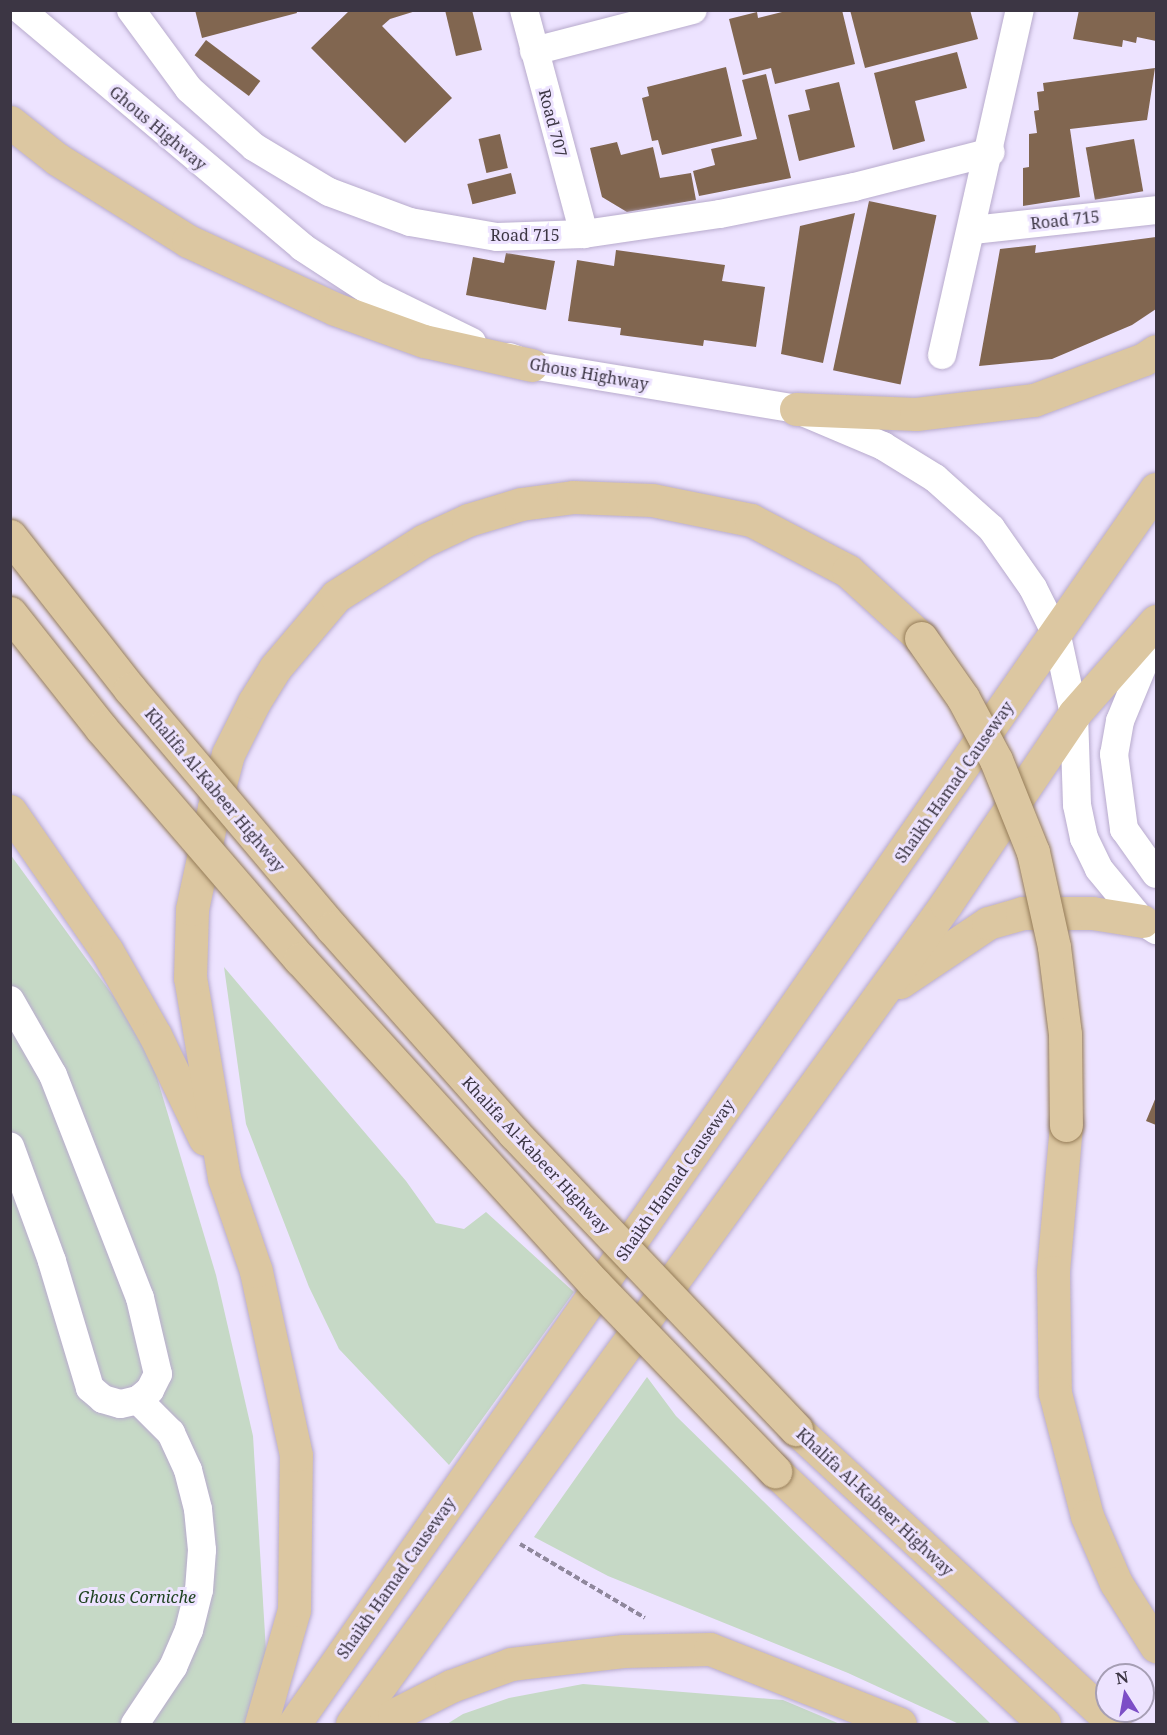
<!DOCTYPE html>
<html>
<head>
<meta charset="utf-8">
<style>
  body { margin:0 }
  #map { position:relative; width:1167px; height:1735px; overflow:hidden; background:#ede3ff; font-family:"Noto Serif",serif }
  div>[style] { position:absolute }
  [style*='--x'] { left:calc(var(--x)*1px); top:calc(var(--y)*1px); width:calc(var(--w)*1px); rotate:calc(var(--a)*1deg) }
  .green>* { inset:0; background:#c6d9c6 }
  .building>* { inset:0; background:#816650; transform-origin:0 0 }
  .path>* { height:4px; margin-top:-2px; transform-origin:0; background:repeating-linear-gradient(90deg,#8f879c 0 6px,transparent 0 9px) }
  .roads { filter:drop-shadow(0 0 2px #b8abcd) drop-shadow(0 0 2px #b8abcd) }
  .minor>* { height:28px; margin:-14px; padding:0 14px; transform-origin:14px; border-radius:14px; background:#fff }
  .major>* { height:33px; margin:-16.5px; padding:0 16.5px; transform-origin:16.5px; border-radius:16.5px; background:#dcc7a1 }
  .bridges { filter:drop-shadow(0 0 2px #957c58) drop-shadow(0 0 2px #957c58) }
  .major-bridge>* { height:33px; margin:-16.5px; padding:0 16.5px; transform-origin:16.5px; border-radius:16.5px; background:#dcc7a1 }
  span { translate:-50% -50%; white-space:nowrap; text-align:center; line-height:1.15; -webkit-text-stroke:6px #ede3ff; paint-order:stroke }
  .street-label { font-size:16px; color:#3c3644 }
  .park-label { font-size:16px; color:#1f4321; font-style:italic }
  .frame { position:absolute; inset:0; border:12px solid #3c3644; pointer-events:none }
  .north { position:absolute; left:1095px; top:1663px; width:60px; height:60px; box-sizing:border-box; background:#ede3ff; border:2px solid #a69eb4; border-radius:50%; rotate:349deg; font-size:16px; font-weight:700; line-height:24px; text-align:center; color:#3c3644 }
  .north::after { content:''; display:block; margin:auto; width:21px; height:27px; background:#7c4ec6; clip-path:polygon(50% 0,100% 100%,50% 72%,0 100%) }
</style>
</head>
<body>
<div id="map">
  <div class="green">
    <div style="clip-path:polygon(10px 854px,146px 1041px,216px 1275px,253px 1436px,266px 1651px,251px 1724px,11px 1724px)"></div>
    <div style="clip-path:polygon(224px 967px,406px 1181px,436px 1223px,464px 1229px,486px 1212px,574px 1292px,449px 1465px,339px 1349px,309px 1287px,246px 1124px)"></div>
    <div style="clip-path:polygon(647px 1377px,676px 1416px,991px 1724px,959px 1724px,848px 1673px,608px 1576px,534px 1537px)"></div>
    <div style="clip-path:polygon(583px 1684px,783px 1700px,840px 1724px,447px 1724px,463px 1714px,509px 1698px)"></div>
  </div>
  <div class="building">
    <div style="clip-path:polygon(195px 10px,296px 10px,297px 13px,202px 38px)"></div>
    <div style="clip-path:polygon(350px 10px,419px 10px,390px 19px,382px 26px,452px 98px,405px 143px,311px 48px)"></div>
    <div style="clip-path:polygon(445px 10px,472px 10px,482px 50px,456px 56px)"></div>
    <div style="clip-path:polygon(790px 10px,842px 10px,855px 64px,775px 84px,771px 68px,743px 75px,729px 19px,757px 12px,758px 18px)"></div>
    <div style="clip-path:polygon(850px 10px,970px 10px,978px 39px,865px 68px)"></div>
    <div style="clip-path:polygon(1079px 10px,1156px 10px,1156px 41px,1137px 37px,1136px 43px,1123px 40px,1122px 47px,1073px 39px)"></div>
    <div style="left:206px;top:40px;width:68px;height:19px;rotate:37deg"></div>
    <div style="clip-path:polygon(957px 52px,967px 88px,915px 101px,925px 141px,893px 150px,874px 73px)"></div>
    <div style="clip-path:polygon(726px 67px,742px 136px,662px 155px,658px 140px,652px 141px,642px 98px,649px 96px,647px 87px)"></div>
    <div style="clip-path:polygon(1155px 68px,1147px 120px,1070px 129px,1080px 197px,1023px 206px,1023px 168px,1029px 167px,1029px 134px,1037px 133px,1034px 111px,1039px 110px,1037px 92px,1044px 91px,1043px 83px)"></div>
    <div style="clip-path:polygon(766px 74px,791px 178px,699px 196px,693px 171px,715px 165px,711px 149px,757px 139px,742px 80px)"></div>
    <div style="clip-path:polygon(839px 82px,855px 147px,799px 161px,788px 115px,810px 110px,805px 90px)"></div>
    <div style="left:500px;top:134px;width:35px;height:22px;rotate:77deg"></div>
    <div style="left:1134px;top:139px;width:53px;height:49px;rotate:80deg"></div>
    <div style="clip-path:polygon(617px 142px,621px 155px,653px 147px,660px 178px,691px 173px,696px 200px,627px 212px,602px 197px,590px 148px)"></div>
    <div style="left:511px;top:173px;width:21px;height:45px;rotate:76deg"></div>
    <div style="left:869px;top:201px;width:69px;height:173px;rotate:12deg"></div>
    <div style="clip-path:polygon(855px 213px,823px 363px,781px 354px,800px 226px)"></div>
    <div style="clip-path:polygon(1156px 237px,1156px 309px,1132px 325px,1052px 359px,979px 366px,1000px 249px,1036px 245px,1035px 253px)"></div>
    <div style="clip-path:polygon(616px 250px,725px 265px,722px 281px,765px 287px,756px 347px,704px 340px,703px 346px,620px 335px,621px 328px,568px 321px,577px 260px,614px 266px)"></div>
    <div style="clip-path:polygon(506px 253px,555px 261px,546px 310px,466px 295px,473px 257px,504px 263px)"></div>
    <div style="clip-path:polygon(1156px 1097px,1156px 1125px,1146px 1121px)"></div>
  </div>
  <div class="path">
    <div style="--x:520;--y:1544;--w:145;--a:30.6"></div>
  </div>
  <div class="roads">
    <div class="minor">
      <div style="--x:21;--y:10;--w:368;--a:40.1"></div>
      <div style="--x:302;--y:247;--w:86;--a:33.1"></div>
      <div style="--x:374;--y:294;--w:109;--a:26.1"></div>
      <div style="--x:131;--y:10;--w:98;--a:53.7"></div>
      <div style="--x:189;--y:89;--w:87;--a:41.7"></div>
      <div style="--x:254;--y:147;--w:87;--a:31"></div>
      <div style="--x:329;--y:192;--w:86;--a:20.3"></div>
      <div style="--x:410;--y:222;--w:88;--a:9.8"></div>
      <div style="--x:497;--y:237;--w:87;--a:-2"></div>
      <div style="--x:584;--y:234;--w:137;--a:-8.4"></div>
      <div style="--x:720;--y:214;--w:137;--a:-11.4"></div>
      <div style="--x:854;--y:187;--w:141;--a:-14.3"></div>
      <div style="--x:524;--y:10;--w:232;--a:75"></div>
      <div style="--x:534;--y:51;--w:164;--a:-14.5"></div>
      <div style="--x:973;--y:230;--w:184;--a:-6.2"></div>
      <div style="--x:942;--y:355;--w:354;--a:-77.3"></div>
      <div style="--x:509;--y:357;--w:23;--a:20"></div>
      <div style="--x:531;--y:365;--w:269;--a:9.4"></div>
      <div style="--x:796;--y:409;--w:95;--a:23"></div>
      <div style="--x:883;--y:446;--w:61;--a:31.6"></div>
      <div style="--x:935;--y:478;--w:75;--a:41.8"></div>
      <div style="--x:991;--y:528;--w:73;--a:55"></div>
      <div style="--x:1033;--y:588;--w:54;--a:63.4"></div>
      <div style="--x:1057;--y:636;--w:80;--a:77.7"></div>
      <div style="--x:1074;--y:714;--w:91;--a:88.1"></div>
      <div style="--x:1077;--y:805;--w:34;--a:78"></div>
      <div style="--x:1084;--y:838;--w:34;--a:64"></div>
      <div style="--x:1099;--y:869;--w:67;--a:50.4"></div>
      <div style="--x:1142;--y:921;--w:17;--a:33"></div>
      <div style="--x:1156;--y:634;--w:94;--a:112.5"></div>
      <div style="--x:1120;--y:721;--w:34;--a:100"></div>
      <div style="--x:1114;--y:754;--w:76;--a:82.4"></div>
      <div style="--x:1124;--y:829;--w:55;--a:54.6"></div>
      <div style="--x:10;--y:1000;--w:86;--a:60.2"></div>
      <div style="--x:53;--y:1075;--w:239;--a:68.7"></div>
      <div style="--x:140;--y:1298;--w:78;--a:76.7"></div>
      <div style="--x:158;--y:1374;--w:18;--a:117"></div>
      <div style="--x:150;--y:1390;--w:16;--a:140"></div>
      <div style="--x:138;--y:1400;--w:18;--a:167"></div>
      <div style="--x:120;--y:1404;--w:18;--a:-164"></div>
      <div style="--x:103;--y:1399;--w:17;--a:-140"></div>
      <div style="--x:90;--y:1388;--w:133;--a:-106.7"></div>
      <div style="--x:52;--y:1261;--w:122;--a:-110.1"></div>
      <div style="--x:135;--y:1724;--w:69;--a:-56.3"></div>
      <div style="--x:173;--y:1667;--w:40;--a:-66.6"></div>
      <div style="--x:189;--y:1630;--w:41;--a:-76"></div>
      <div style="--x:199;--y:1590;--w:40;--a:-85.7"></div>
      <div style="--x:202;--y:1550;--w:41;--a:-95.6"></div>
      <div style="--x:198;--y:1509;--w:40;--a:-104.4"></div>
      <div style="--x:188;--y:1470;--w:41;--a:-114.7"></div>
      <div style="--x:171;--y:1433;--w:47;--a:-135"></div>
    </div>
    <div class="major">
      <div style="--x:10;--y:122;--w:60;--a:38.2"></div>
      <div style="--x:57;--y:159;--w:155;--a:32"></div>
      <div style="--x:188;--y:241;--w:162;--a:24.8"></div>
      <div style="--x:335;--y:309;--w:95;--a:19.8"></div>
      <div style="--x:424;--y:341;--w:110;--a:12.6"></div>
      <div style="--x:796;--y:409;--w:120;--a:2.4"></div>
      <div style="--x:916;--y:414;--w:119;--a:-6.8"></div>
      <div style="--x:1034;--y:400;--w:117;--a:-20.4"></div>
      <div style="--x:1144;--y:359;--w:14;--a:-34"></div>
      <div style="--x:10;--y:811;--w:170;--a:55.3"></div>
      <div style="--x:107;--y:951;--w:97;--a:60.3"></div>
      <div style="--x:155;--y:1035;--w:115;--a:64.3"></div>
      <div style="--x:900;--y:982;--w:106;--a:-33.8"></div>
      <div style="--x:988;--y:923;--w:35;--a:-16"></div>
      <div style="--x:1022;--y:913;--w:70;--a:0"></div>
      <div style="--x:1092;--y:913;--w:51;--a:9.1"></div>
      <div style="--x:1066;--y:1125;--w:148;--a:95.1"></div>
      <div style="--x:1053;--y:1272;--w:121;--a:89.1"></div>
      <div style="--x:1055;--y:1393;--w:127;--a:75.4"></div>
      <div style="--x:1087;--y:1516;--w:73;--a:66.6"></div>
      <div style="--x:1116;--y:1583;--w:75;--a:57.6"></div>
      <div style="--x:796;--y:1429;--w:434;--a:42.8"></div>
      <div style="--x:775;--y:1471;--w:369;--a:43.2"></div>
      <div style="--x:261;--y:1724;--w:119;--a:-73.9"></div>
      <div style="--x:294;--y:1610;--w:155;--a:-89.3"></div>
      <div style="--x:296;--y:1455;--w:188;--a:-102.3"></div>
      <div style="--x:256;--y:1271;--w:98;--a:-109"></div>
      <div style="--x:224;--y:1178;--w:203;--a:-99.6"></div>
      <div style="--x:190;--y:978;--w:69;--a:-88.3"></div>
      <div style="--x:192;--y:909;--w:104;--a:-77.8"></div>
      <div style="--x:214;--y:807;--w:55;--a:-75.2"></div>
      <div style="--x:228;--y:754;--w:58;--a:-63.4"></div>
      <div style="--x:254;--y:702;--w:40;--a:-58"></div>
      <div style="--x:275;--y:668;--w:94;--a:-49.7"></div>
      <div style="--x:336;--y:596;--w:103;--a:-32.3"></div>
      <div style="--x:423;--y:541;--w:50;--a:-25"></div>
      <div style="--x:468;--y:520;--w:55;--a:-16.8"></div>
      <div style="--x:521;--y:504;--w:52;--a:-7.7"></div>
      <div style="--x:573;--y:497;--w:79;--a:2.2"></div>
      <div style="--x:652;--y:500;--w:101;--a:11.4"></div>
      <div style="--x:751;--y:520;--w:110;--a:27.7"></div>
      <div style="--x:848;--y:571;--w:99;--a:42.5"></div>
      <div style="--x:294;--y:1724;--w:1506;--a:-55.09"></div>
      <div style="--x:352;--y:1724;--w:1013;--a:-54.08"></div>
      <div style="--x:946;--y:904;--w:229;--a:-56"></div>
      <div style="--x:1074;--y:714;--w:124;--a:-48.6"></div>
      <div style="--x:384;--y:1724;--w:13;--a:-42"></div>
      <div style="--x:394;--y:1715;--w:64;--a:-27"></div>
      <div style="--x:451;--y:1686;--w:64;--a:-20.1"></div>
      <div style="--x:511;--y:1664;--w:113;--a:-6.6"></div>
      <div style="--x:623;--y:1651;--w:87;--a:-1.3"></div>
      <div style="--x:710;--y:1649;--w:204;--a:21.5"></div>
    </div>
  </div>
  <div class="bridges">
    <div class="major-bridge">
      <div style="--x:10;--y:536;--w:194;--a:51.9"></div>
      <div style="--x:130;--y:689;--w:313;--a:49.8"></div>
      <div style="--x:332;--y:928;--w:274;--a:48.4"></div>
      <div style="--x:514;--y:1133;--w:409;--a:46.4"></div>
      <div style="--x:10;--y:613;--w:147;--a:51.6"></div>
      <div style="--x:101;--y:728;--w:305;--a:49.3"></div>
      <div style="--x:300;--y:959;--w:439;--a:47.8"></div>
      <div style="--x:595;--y:1284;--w:260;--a:46.1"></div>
      <div style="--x:921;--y:638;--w:73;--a:55"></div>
      <div style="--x:963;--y:698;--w:70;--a:62"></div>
      <div style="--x:996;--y:760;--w:99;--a:68.1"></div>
      <div style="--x:1033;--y:852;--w:97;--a:77.5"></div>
      <div style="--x:1054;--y:947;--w:88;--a:82.8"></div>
      <div style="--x:1065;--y:1034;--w:91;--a:89.4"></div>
    </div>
  </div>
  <div class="street-label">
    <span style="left:553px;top:123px;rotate:75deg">Road 707</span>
    <span style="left:158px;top:128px;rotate:40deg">Ghous Highway</span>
    <span style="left:1065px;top:220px;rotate:-6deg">Road 715</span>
    <span style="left:525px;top:235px">Road 715</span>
    <span style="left:589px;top:374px;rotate:10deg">Ghous Highway</span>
    <span style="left:954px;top:782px;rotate:-55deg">Shaikh Hamad Causeway</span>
    <span style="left:215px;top:790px;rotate:50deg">Khalifa Al-Kabeer Highway</span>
    <span style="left:536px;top:1155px;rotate:47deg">Khalifa Al-Kabeer Highway</span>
    <span style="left:675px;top:1180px;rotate:-55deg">Shaikh Hamad Causeway</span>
    <span style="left:875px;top:1502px;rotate:43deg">Khalifa Al-Kabeer Highway</span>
    <span style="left:396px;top:1578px;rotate:-55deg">Shaikh Hamad Causeway</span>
  </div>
  <div class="park-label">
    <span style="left:137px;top:1597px">Ghous Corniche</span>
  </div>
  <div class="frame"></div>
  <div class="north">N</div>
</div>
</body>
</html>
